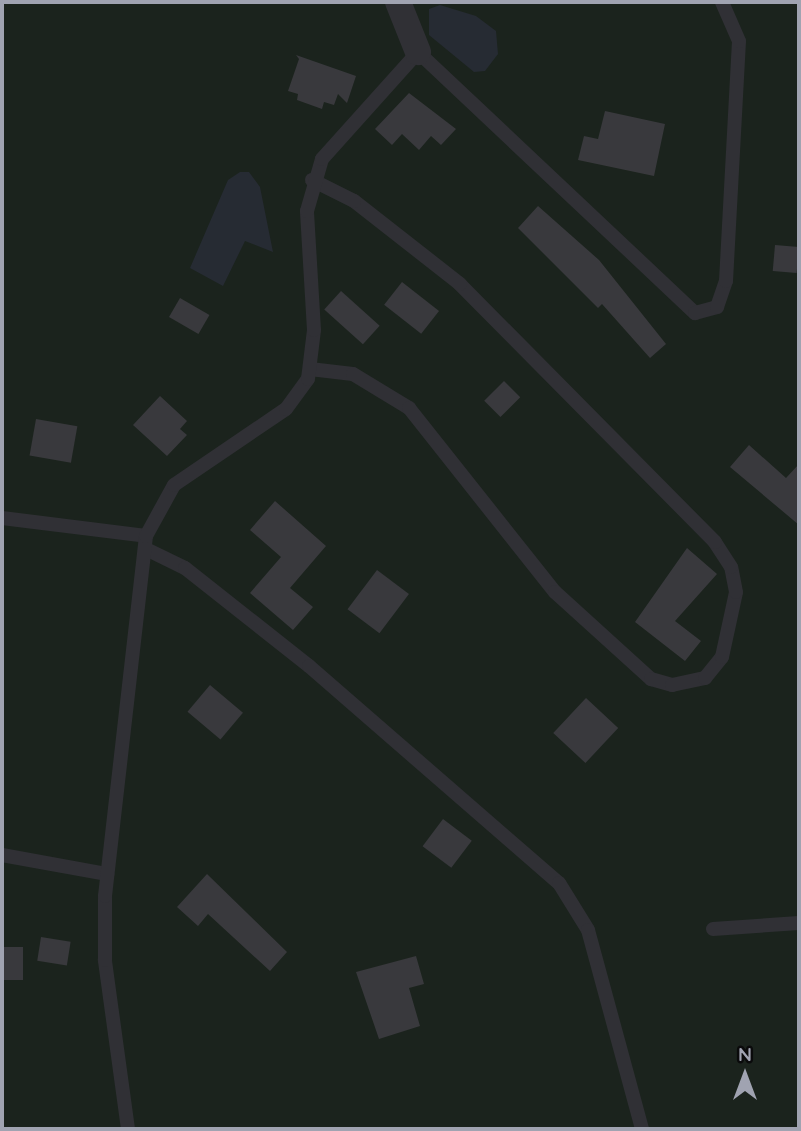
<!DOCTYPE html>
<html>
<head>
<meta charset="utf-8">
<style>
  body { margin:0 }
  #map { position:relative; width:801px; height:1131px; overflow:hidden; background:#0f0f10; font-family:Quicksand,sans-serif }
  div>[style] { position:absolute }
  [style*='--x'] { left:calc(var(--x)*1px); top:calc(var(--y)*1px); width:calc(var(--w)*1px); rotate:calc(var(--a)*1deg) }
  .green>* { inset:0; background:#1b231d; transform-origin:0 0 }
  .water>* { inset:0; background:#262b33 }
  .building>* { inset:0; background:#39393d; transform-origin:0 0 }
  .service>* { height:14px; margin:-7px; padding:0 7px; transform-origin:7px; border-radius:7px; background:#303035 }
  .minor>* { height:26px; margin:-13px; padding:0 13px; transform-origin:13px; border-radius:13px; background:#303035 }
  span { translate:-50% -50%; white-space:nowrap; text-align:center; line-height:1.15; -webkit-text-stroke:5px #0a0a0b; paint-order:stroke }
  .frame { position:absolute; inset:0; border:4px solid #a0a3b1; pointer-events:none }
  .north { position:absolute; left:710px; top:1040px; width:70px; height:70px; -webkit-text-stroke:5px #0a0a0b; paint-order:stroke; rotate:0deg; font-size:19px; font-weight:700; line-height:28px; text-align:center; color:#a0a3b1 }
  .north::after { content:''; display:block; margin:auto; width:24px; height:32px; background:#a0a3b1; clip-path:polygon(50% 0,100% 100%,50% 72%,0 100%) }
</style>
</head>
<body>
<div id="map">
  <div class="green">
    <div style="left:2px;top:2px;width:797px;height:1127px"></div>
  </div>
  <div class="water">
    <div style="clip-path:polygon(440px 5px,476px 16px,496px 31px,498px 54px,485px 71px,474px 72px,429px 35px,429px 9px)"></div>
    <div style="clip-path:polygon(240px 172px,249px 172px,260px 187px,273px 252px,245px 241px,223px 286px,190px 268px,228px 180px)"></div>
  </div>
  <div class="building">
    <div style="clip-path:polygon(296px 55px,356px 76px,347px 103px,338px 94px,334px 105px,324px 102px,322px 109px,297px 100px,298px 94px,288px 91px,299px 59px)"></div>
    <div style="clip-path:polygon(409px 93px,456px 129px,441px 145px,431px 136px,419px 150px,402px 134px,392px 145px,375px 129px)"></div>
    <div style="clip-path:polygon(605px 111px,665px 124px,654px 176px,578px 160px,584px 136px,598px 139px)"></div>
    <div style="clip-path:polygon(538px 206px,599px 260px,666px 344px,650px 358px,602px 304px,598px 308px,518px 228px)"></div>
    <div style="left:775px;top:245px;width:24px;height:26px;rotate:5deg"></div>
    <div style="left:402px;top:282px;width:47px;height:29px;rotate:38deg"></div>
    <div style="left:341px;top:291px;width:52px;height:25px;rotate:42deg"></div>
    <div style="left:180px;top:298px;width:34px;height:22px;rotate:30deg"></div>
    <div style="left:504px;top:381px;width:23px;height:28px;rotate:45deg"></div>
    <div style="clip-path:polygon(160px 396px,187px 421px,180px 429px,187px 435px,167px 456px,133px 425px)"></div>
    <div style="left:36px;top:419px;width:42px;height:37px;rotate:10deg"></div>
    <div style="clip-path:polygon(749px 445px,786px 478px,799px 464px,799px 525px,730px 467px)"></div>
    <div style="clip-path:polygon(275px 501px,326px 546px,290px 588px,313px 607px,293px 630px,250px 593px,281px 557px,250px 530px)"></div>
    <div style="clip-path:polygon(687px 548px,717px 574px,675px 621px,701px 641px,685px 661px,635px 622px)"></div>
    <div style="left:377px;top:570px;width:40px;height:49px;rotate:37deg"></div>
    <div style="left:210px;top:685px;width:43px;height:35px;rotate:40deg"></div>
    <div style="left:586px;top:698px;width:44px;height:48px;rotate:43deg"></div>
    <div style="left:443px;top:819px;width:36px;height:34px;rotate:37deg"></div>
    <div style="clip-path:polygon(207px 874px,287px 952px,270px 971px,208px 914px,198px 926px,177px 907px)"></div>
    <div style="left:41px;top:937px;width:30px;height:24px;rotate:9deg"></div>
    <div style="left:2px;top:947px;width:21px;height:33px"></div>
    <div style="clip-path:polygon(416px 956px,424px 984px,409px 988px,420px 1026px,379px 1039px,356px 972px)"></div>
  </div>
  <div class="service">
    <div style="--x:310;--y:369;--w:43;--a:6.6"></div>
    <div style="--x:353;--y:374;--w:66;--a:31.3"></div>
    <div style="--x:409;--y:408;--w:235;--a:51.6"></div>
    <div style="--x:555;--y:592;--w:130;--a:42.2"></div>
    <div style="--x:651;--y:679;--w:22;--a:16"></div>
    <div style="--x:672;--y:685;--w:34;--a:-12"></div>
    <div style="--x:705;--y:678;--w:27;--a:-51"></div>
    <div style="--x:722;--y:657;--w:66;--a:-77.8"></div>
    <div style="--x:736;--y:592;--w:25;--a:-101"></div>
    <div style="--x:731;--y:567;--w:30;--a:-123"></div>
    <div style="--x:715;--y:542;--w:363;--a:-134.7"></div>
    <div style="--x:460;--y:284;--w:135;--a:-141.9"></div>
    <div style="--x:354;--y:201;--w:47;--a:-153.4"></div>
    <div style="--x:2;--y:518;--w:145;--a:7.1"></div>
    <div style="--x:146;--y:549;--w:43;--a:26"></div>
    <div style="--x:185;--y:568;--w:158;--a:38.3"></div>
    <div style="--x:309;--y:666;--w:331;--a:41"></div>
    <div style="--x:559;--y:883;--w:55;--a:58.3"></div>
    <div style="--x:588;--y:930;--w:206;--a:74.8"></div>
    <div style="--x:2;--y:855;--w:107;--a:10.3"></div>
    <div style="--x:713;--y:929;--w:86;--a:-4"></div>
    <div style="--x:128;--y:1129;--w:171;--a:-97.8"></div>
    <div style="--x:105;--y:960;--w:64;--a:-90"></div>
    <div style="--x:105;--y:896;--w:362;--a:-83.5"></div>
    <div style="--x:146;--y:536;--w:58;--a:-61.2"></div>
    <div style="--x:174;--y:485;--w:135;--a:-34.2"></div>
    <div style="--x:286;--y:409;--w:37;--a:-54"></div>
    <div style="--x:308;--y:379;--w:49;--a:-83"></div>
    <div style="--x:314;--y:330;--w:119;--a:-93.4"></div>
    <div style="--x:307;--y:211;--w:54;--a:-73.9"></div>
    <div style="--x:322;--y:159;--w:144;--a:-48.1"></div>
    <div style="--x:418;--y:52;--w:381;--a:43.3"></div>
    <div style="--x:695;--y:313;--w:23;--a:-15"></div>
    <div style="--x:717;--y:307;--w:28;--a:-71"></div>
    <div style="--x:726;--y:281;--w:240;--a:-86.9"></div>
    <div style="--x:739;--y:41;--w:43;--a:-113.6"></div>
  </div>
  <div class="minor">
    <div style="--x:398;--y:2;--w:54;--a:68.2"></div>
  </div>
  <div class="frame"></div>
  <div class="north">N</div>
</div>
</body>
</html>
